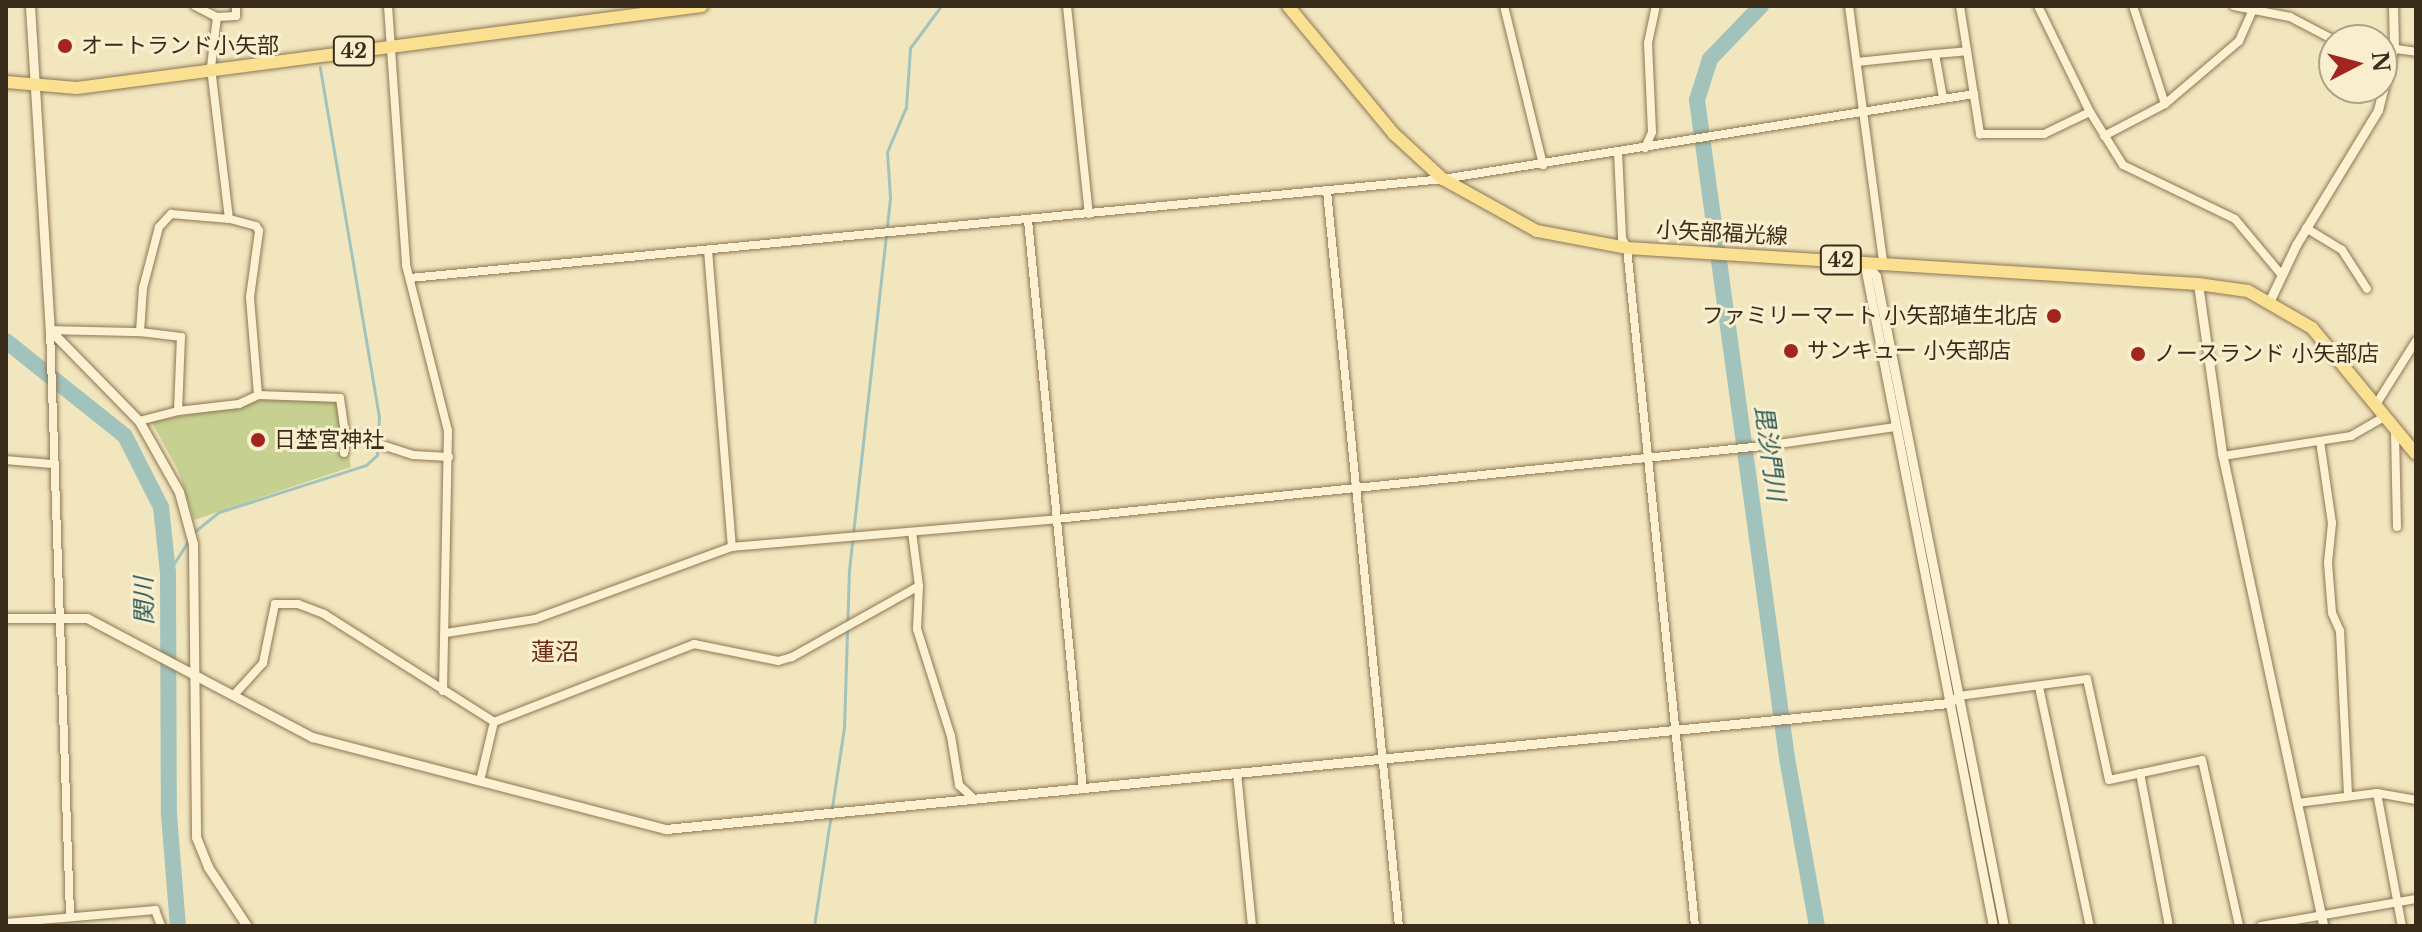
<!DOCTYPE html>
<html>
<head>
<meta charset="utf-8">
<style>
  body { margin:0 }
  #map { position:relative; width:2422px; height:932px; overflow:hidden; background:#f2e6be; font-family:"Libre Baskerville","Noto Sans JP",serif }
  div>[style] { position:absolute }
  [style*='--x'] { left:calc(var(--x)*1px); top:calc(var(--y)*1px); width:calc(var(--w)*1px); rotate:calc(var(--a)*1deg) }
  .green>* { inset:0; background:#c6d191 }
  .stream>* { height:3px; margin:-1.5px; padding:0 1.5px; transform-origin:1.5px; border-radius:1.5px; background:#a2c3bc }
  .river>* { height:16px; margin:-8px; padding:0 8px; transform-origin:8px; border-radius:8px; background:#a2c3bc }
  .roads { filter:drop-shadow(0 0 2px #8d7655) drop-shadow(0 0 2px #8d7655) }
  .minor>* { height:8px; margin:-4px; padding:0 4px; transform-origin:4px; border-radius:4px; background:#fcf2d2 }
  .tertiary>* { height:9px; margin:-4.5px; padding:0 4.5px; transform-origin:4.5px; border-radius:4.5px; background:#fcf2d2 }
  .primary>* { height:12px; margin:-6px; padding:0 6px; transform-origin:6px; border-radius:6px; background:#fae091 }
  .dots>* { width:22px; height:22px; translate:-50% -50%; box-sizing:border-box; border:4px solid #f9efce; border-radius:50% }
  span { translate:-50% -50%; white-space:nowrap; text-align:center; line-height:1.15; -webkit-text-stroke:6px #f9efce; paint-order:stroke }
  .shield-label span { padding:2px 6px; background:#f9efce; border:2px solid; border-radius:6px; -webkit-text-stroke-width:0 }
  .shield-label { font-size:20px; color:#3a2c1b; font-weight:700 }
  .poi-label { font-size:22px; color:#3a2c1b }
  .left { translate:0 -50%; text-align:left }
  .right { translate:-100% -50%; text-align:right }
  .street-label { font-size:22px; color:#3a2c1b }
  .water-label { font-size:24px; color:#295c5c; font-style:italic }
  .neighbourhood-label { font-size:24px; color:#6c2d16 }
  .frame { position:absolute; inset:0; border:8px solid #3a2c1b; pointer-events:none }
  .north { position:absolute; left:2318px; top:24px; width:80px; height:80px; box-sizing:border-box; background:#f9efce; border:2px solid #ada186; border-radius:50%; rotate:84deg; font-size:22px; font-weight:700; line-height:32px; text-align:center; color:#3a2c1b }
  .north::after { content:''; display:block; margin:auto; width:28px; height:36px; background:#a2261e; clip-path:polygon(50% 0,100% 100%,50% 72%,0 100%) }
</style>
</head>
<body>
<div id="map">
  <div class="green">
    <div style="clip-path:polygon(256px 396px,339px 399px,351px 467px,194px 520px,178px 470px,151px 421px,237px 407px)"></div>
  </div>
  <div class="stream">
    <div style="--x:194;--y:532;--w:32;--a:-39"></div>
    <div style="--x:219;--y:512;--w:154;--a:-17.7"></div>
    <div style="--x:366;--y:465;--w:15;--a:-42"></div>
    <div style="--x:377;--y:455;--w:38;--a:-87"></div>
    <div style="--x:379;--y:417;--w:355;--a:-99.6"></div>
    <div style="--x:168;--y:573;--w:41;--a:-57.8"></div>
    <div style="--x:814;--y:926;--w:200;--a:-81.4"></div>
    <div style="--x:844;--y:728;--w:158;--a:-88.2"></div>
    <div style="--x:849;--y:570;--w:375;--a:-83.7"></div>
    <div style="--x:890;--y:197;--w:45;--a:-93.8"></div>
    <div style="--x:887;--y:152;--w:49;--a:-67.1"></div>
    <div style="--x:906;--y:107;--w:59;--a:-86.1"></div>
    <div style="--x:910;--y:48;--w:52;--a:-53.6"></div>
  </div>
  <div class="river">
    <div style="--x:1761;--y:6;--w:74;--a:133.9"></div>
    <div style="--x:1710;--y:59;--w:43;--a:107.6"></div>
    <div style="--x:1697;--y:100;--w:664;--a:82.21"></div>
    <div style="--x:1787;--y:758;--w:171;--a:79.9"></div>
    <div style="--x:6;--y:341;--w:152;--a:38.6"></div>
    <div style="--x:125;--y:436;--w:80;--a:63.1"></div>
    <div style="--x:161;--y:507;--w:66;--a:83.9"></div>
    <div style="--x:168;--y:573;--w:242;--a:89.8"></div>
    <div style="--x:169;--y:815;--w:111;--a:85.4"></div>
  </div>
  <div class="roads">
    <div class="minor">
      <div style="--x:195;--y:6;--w:25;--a:27"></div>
      <div style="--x:217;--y:17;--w:19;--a:-3"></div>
      <div style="--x:236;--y:16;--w:10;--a:-90"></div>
      <div style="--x:388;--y:6;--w:260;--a:86"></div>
      <div style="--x:406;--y:265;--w:171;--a:75.8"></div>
      <div style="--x:448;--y:431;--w:260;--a:91.1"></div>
      <div style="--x:1067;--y:6;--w:209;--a:84"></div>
      <div style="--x:1504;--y:6;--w:164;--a:76.2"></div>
      <div style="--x:1849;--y:6;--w:258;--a:82.4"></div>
      <div style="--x:1960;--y:6;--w:130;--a:81.1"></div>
      <div style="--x:1980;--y:134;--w:64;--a:0"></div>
      <div style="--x:2044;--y:134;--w:51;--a:-25.6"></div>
      <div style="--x:2038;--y:6;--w:118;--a:63.9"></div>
      <div style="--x:2090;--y:112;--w:62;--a:58.1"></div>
      <div style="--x:2123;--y:165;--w:124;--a:25.7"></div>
      <div style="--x:2235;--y:219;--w:70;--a:50.2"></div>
      <div style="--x:2133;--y:6;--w:103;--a:71.9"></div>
      <div style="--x:2234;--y:6;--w:57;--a:11.1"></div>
      <div style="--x:2290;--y:17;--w:50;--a:27.6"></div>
      <div style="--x:2382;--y:47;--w:34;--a:8"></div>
      <div style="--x:1935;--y:54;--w:32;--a:-5"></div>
      <div style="--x:1857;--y:62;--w:78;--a:-5.9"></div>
      <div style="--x:1935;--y:54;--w:45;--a:79.7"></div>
      <div style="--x:2104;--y:136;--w:69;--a:-27.7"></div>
      <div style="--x:2165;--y:104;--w:97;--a:-40.4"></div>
      <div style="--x:2239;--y:41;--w:34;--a:-66"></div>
      <div style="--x:1645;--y:148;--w:17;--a:-66"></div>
      <div style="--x:1652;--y:132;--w:89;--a:-92.6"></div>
      <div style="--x:1648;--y:43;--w:38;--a:-78"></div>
      <div style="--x:1618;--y:152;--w:86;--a:87.3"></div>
      <div style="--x:1622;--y:238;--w:11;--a:63"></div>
      <div style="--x:1627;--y:248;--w:681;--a:84.27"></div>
      <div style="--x:1327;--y:191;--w:739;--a:84.41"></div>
      <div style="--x:1028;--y:220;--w:572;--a:84.48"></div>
      <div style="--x:2306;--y:228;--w:42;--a:31.4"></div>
      <div style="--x:2342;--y:250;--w:46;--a:57.3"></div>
      <div style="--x:708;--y:250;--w:298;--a:85.4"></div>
      <div style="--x:410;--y:278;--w:1038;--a:-5.47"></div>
      <div style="--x:1443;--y:179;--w:538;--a:-9.09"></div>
      <div style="--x:258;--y:395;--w:82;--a:2.1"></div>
      <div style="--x:340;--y:398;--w:35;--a:82"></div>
      <div style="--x:345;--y:433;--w:71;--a:17.9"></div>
      <div style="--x:413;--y:455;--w:36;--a:3"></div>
      <div style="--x:2375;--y:406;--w:77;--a:-57.8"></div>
      <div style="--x:178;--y:411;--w:61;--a:-6.5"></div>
      <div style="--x:239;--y:404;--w:21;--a:-25"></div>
      <div style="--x:258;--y:395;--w:98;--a:-94.7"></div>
      <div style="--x:250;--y:297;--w:67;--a:-82.2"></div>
      <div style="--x:259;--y:231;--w:6;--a:-121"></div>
      <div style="--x:256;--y:226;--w:28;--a:-165"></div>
      <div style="--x:139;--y:421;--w:40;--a:-14.4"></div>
      <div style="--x:178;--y:411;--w:74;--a:-87.7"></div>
      <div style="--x:181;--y:337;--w:41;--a:-173"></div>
      <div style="--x:140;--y:332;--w:44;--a:-86.1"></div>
      <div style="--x:143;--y:288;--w:63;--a:-75.3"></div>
      <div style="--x:159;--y:227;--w:18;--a:-47"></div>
      <div style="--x:171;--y:214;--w:58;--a:4.9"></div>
      <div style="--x:229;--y:219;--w:153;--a:-96.8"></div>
      <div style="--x:211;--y:67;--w:50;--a:-83.2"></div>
      <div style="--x:2395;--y:432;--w:95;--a:88.8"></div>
      <div style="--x:2320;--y:441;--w:83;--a:81.7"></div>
      <div style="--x:2332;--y:523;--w:40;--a:95.7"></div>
      <div style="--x:2328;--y:563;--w:50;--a:85.4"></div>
      <div style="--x:2332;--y:613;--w:20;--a:66"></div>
      <div style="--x:2340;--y:631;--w:164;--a:87.2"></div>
      <div style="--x:344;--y:453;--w:20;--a:-87"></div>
      <div style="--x:2223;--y:456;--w:130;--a:-8.9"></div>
      <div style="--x:2351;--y:436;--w:38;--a:-30"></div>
      <div style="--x:6;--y:460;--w:45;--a:5.1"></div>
      <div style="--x:912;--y:532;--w:54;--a:82.6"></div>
      <div style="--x:919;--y:586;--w:43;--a:92.7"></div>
      <div style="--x:917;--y:629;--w:112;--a:72.4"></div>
      <div style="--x:951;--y:736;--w:50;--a:80.7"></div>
      <div style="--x:959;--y:785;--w:21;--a:43"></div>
      <div style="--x:446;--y:633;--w:90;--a:-8.9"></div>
      <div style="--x:535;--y:619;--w:210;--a:-20.1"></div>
      <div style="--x:732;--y:547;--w:325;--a:-4.9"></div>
      <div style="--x:1056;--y:519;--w:720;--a:-5.9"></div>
      <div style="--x:1772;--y:445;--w:124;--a:-8.3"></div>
      <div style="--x:2039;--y:687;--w:244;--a:78"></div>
      <div style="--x:234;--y:695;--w:43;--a:-47.8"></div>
      <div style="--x:263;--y:663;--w:60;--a:-78.5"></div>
      <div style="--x:275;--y:604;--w:23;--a:0"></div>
      <div style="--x:298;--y:604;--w:28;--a:21"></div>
      <div style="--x:324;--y:614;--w:201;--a:32.4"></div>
      <div style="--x:1959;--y:696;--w:129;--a:-7.6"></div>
      <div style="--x:2087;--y:679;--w:103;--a:77.7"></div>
      <div style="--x:2109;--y:780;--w:95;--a:-12.1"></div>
      <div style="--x:2202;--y:760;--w:170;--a:77.4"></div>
      <div style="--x:494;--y:722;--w:215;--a:-21.3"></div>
      <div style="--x:694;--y:644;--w:86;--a:11.4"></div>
      <div style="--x:778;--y:661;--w:15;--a:-16"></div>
      <div style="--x:792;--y:657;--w:145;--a:-29.2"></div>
      <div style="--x:1237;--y:773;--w:154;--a:84.4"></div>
      <div style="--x:2140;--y:773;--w:156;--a:79.3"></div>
      <div style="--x:480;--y:781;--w:61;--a:-76.7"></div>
      <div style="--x:2377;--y:793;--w:135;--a:79.4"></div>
      <div style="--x:2297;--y:803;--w:81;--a:-7.1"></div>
      <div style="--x:2377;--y:793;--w:40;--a:10"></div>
      <div style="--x:70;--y:914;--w:584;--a:-91.96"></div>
      <div style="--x:50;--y:330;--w:90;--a:1.3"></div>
      <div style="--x:6;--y:923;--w:150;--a:-5"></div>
      <div style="--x:155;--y:910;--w:17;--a:69"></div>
      <div style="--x:2261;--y:926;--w:157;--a:-9.9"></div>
    </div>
    <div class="tertiary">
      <div style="--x:30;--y:6;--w:325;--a:86.5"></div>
      <div style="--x:50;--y:330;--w:127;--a:45.6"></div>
      <div style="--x:139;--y:421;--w:81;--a:60.6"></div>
      <div style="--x:179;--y:492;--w:54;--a:74.9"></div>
      <div style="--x:193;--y:544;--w:293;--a:89.4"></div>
      <div style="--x:196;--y:837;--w:32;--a:68"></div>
      <div style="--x:208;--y:867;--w:71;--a:56.5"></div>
      <div style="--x:1864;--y:261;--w:19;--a:51"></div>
      <div style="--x:1876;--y:276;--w:662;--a:78.86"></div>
      <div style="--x:1864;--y:261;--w:677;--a:79.02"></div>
      <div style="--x:2198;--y:284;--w:171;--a:81.9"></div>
      <div style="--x:2222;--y:453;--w:484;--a:77.9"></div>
      <div style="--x:2270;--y:300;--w:61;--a:-64.7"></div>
      <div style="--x:2296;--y:245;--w:158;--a:-58.7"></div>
      <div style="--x:2378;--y:110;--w:66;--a:-76"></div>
      <div style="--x:2394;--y:46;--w:40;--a:-91.4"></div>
      <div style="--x:6;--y:618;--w:81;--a:0"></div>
      <div style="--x:87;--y:618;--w:255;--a:27.9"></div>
      <div style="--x:312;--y:737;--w:366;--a:14.6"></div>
      <div style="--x:666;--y:829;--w:1288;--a:-5.61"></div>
      <div style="--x:1948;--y:703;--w:13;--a:-32"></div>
    </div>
    <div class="primary">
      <div style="--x:1288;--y:6;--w:166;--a:50.4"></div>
      <div style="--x:1394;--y:134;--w:67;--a:42.6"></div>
      <div style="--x:1443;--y:179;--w:107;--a:29"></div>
      <div style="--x:1537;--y:231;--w:92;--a:10.7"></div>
      <div style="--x:1627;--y:248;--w:572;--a:3.61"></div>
      <div style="--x:2198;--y:284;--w:50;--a:8"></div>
      <div style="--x:2248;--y:291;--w:74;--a:30"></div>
      <div style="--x:2312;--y:328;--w:163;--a:50.5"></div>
      <div style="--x:6;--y:82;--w:71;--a:4.8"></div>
      <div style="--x:77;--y:88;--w:630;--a:-7.47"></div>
    </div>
  </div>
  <div class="dots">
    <div style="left:65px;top:46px;background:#a2261e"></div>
    <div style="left:2054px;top:316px;background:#a2261e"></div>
    <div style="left:1791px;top:351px;background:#a2261e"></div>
    <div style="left:2138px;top:354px;background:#a2261e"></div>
    <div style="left:258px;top:440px;background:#a2261e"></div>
  </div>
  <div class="shield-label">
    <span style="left:354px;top:51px">42</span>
    <span style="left:1841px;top:260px">42</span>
  </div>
  <div class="poi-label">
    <span class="left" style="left:81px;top:46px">オートランド小矢部</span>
    <span class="right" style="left:2038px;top:316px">ファミリーマート 小矢部埴生北店</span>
    <span class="left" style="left:1807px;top:351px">サンキュー 小矢部店</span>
    <span class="left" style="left:2154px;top:354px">ノースランド 小矢部店</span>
    <span class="left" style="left:274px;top:440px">日埜宮神社</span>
  </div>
  <div class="street-label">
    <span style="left:1722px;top:233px;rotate:3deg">小矢部福光線</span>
  </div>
  <div class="water-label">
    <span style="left:1770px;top:453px;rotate:82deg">毘沙門川</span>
    <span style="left:144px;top:601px;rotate:-91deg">関川</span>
  </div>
  <div class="neighbourhood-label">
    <span style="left:555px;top:652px">蓮沼</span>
  </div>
  <div class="frame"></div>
  <div class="north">N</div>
</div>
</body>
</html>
